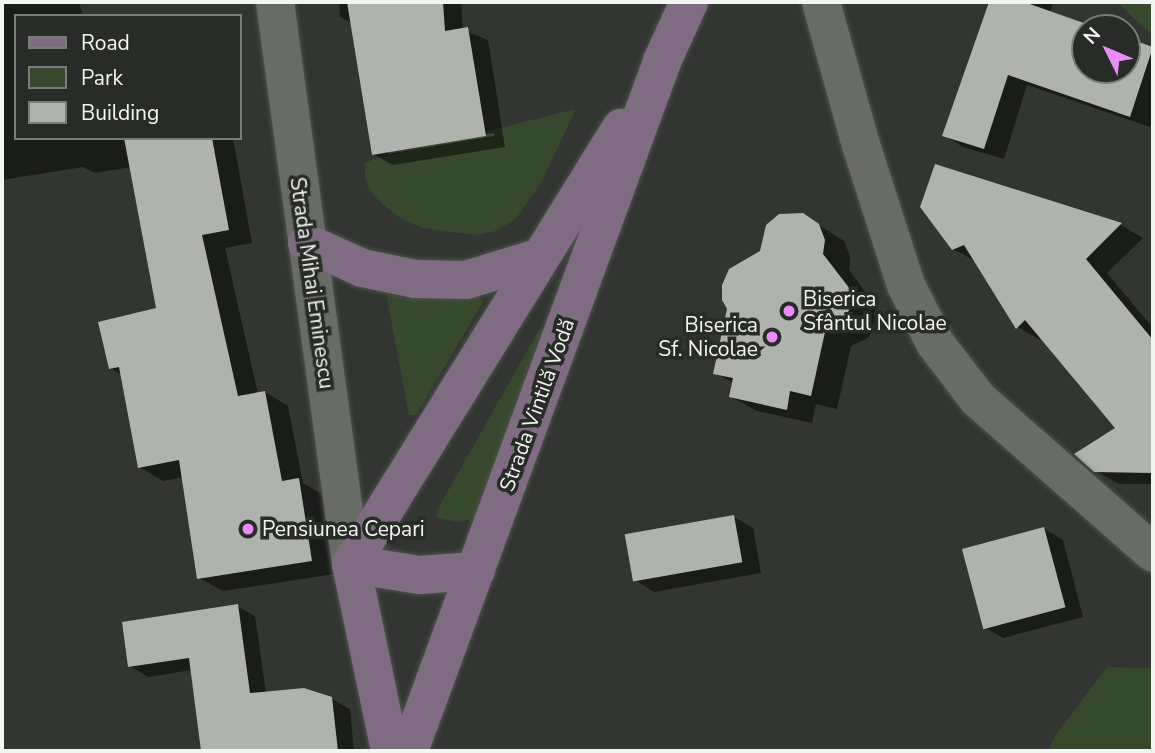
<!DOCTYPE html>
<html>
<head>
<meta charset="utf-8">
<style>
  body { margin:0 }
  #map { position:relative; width:1155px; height:753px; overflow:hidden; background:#323531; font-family:"Nunito Sans",sans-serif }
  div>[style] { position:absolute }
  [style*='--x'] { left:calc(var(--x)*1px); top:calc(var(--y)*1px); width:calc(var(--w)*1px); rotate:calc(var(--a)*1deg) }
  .green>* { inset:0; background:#37492d }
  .shadow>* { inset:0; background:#0007 }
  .building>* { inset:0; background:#afb2ad; transform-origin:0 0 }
  .roads { filter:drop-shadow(0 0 2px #4e514d) drop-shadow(0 0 2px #4e514d) }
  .minor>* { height:38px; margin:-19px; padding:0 19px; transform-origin:19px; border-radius:19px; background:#686b66 }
  .secondary>* { height:38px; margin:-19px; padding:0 19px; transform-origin:19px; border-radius:19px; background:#7f6c82 }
  .dots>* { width:19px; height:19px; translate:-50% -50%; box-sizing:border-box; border:4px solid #282b27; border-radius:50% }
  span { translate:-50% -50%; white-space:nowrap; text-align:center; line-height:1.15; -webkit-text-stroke:7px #282b27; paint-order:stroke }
  .street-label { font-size:21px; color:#f3f5f2 }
  .poi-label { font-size:21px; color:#f3f5f2 }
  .left { translate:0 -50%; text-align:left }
  .right { translate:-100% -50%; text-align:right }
  .frame { position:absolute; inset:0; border:4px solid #f3f5f2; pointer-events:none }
  .legend { position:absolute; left:14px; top:14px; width:228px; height:126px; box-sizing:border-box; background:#282b27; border:2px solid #797c78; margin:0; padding:9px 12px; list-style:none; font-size:21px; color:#f3f5f2 }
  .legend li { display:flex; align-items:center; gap:14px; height:35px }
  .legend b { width:35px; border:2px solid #797c78 }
  .north { position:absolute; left:1071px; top:14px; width:70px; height:70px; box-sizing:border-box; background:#282b27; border:2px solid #797c78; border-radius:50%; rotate:313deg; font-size:19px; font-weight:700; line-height:28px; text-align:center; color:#f3f5f2 }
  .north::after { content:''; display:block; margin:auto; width:24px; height:32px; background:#ec8cfb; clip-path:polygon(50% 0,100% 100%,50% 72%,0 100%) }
</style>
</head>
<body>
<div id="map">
  <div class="green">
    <div style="clip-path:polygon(1117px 2px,1153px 2px,1153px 36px)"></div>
    <div style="clip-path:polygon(576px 109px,542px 181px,516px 219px,496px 231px,476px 235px,423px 228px,403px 220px,387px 208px,373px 195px,365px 180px,365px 162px)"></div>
    <div style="clip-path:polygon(384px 283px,478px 292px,483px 302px,416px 415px,409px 415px)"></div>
    <div style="clip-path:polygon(544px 329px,475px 518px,460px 522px,437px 518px,436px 512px,539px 330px)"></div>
    <div style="clip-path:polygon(1107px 667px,1153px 668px,1153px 751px,1048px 751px,1055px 736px)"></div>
  </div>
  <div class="shadow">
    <div style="clip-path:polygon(2px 2px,79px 2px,83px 16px,16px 16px,16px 138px,233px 138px,252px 243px,225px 248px,258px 394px,265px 392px,288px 406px,303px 483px,322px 494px,335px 574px,223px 591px,199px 578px,183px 477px,163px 481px,139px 467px,122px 375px,110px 368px,158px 310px,131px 167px,95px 173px,83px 167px,2px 180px)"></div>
    <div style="clip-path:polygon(evenodd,339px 2px,461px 2px,463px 30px,488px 40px,505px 147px,393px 165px,373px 154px,353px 24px,340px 17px,339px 2px,494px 133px,494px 136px,388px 154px,388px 150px,494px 133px)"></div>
    <div style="clip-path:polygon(991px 2px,1053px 2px,1050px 13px,1093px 28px,1085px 28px,1085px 70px,1127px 70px,1127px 40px,1153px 49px,1153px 117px,1150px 127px,1027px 85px,1004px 159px,963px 147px,944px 135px)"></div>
    <div style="clip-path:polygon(936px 166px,1121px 225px,1143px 238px,1107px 273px,1153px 328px,1153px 484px,1119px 484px,1095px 470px,1118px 428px,1042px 338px,1040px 340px,1018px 327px,977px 262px,953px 249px)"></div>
    <div style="clip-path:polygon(803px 215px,844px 241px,850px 256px,849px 270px,875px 305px,876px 323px,868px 338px,851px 346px,837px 409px,816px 404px,812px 423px,757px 411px,731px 397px,734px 383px,715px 373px,761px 252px)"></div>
    <div style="clip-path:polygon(734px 517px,753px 528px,761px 573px,654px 592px,635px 580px)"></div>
    <div style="clip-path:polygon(1044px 529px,1063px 540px,1083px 617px,1003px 638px,984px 627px)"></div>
    <div style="clip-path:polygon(237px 606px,255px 616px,266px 693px,332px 699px,350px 709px,354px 751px,202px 751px,192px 670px,148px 677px,130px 666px)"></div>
  </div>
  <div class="building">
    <div style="clip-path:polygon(347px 2px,443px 2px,445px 31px,468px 27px,486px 136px,372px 155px)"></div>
    <div style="clip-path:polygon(989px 2px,1024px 2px,1098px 28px,1085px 28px,1085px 70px,1127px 70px,1127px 38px,1153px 47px,1130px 117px,1008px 75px,984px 149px,942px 136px)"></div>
    <div style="clip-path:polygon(124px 138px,212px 138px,229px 230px,202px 235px,238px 396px,265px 391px,282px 481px,299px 478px,312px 561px,197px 579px,179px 460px,138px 468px,119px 367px,109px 369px,98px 322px,156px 308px)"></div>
    <div style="clip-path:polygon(935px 164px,1122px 223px,1086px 259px,1153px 340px,1153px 473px,1094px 472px,1074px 454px,1115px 428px,1025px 320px,1016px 329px,964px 245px,952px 250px,920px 207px)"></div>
    <div style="clip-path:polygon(803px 213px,819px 224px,825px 240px,823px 254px,850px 289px,850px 308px,842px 324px,825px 332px,811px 396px,790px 391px,787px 410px,729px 397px,733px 378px,713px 374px,727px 309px,722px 300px,722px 285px,729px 269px,760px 251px,766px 225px,779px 214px)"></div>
    <div style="left:734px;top:515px;width:48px;height:111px;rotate:80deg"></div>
    <div style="left:1044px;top:527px;width:83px;height:85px;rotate:75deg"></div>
    <div style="clip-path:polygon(238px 604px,250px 693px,304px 688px,332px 697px,338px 751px,201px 751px,189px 658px,128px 667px,122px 622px)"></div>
  </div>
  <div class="roads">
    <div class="minor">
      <div style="--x:275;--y:2;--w:567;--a:82.3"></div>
      <div style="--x:821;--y:2;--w:148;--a:74.4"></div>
      <div style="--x:861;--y:145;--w:147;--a:72.2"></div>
      <div style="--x:906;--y:285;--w:65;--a:63.4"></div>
      <div style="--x:935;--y:343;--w:71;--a:52.5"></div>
      <div style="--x:978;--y:399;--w:233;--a:41.3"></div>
    </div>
    <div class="secondary">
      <div style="--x:307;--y:243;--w:60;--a:24.4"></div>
      <div style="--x:362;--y:268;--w:54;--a:11.7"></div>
      <div style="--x:415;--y:279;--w:51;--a:1.1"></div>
      <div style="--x:466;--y:280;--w:78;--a:-17"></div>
      <div style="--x:351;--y:564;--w:513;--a:-58.23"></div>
      <div style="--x:351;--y:564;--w:191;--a:78.2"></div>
      <div style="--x:351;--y:564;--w:69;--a:9.2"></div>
      <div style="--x:419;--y:575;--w:57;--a:-4"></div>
      <div style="--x:409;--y:751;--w:737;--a:-69.84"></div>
      <div style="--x:663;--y:59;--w:63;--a:-65.5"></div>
    </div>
  </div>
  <div class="dots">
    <div style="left:789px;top:311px;background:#ec8cfb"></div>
    <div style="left:772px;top:337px;background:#ec8cfb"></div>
    <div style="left:248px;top:529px;background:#ec8cfb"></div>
  </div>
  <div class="street-label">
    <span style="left:312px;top:283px;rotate:82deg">Strada Mihai Eminescu</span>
    <span style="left:537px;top:405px;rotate:-70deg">Strada Vintilă Vodă</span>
  </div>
  <div class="poi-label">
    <span class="left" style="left:803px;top:311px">Biserica<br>Sfântul Nicolae</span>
    <span class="right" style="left:758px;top:337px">Biserica<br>Sf. Nicolae</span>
    <span class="left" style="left:262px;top:529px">Pensiunea Cepari</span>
  </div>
  <div class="frame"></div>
  <ul class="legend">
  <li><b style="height:9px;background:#7f6c82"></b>Road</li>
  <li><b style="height:19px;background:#37492d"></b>Park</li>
  <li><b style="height:19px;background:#afb2ad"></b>Building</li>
  </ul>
  <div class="north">N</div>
</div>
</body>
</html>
